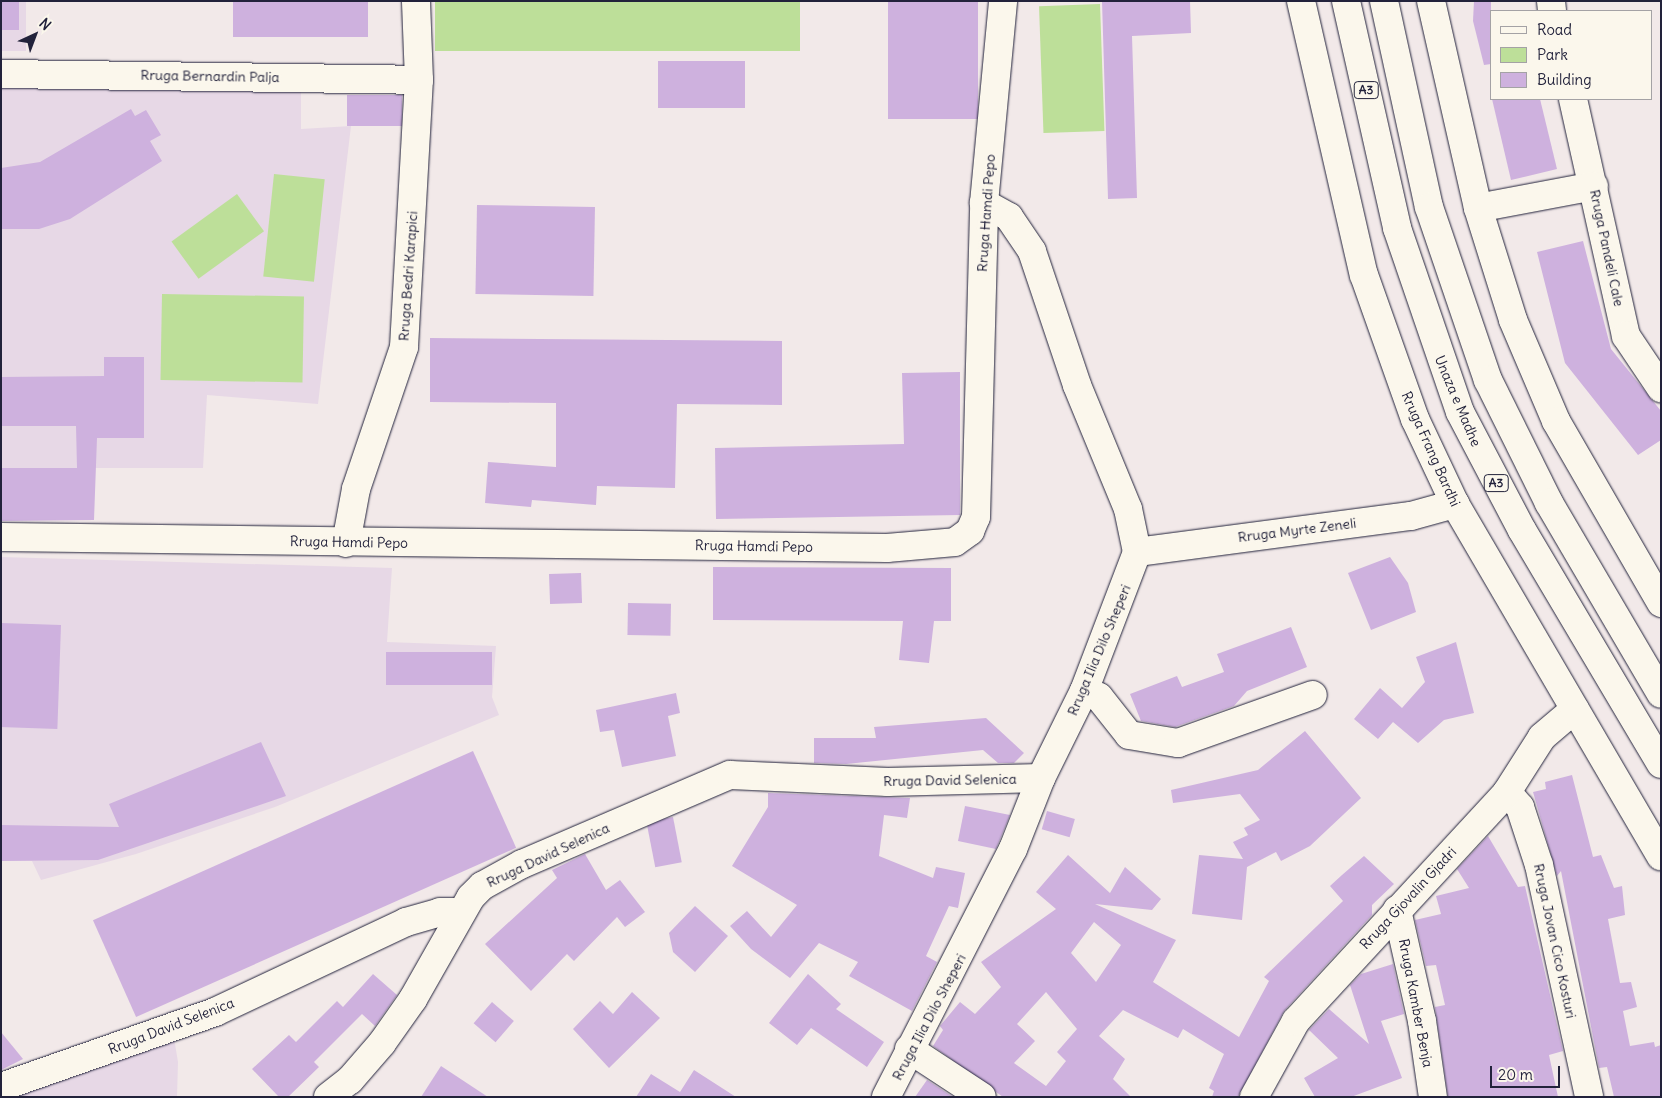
<!DOCTYPE html>
<html>
<head>
<meta charset="utf-8">
<style>
  body { margin:0 }
  #map { position:relative; width:1662px; height:1098px; overflow:hidden; background:#f2e9e9; font-family:Delius,sans-serif }
  div>[style] { position:absolute }
  [style*='--x'] { left:calc(var(--x)*1px); top:calc(var(--y)*1px); width:calc(var(--w)*1px); rotate:calc(var(--a)*1deg) }
  .built>* { inset:0; background:#e7d8e6; transform-origin:0 0 }
  .green>* { inset:0; background:#bddf99; transform-origin:0 0 }
  .building>* { inset:0; background:#ceb1de; transform-origin:0 0 }
  .roads { filter:drop-shadow(0 0 1px #22223b) drop-shadow(0 0 1px #22223b) }
  .minor>* { height:28px; margin:-14px; padding:0 14px; transform-origin:14px; border-radius:14px; background:#fbf7ec }
  .major>* { height:28px; margin:-14px; padding:0 14px; transform-origin:14px; border-radius:14px; background:#fbf7ec }
  .highway>* { height:28px; margin:-14px; padding:0 14px; transform-origin:14px; border-radius:14px; background:#fbf7ec }
  span { translate:-50% -50%; white-space:nowrap; text-align:center; line-height:1.15; -webkit-text-stroke:5px #fbf7ec; paint-order:stroke }
  .shield-label span { padding:1px 4px; background:#fbf7ec; border:1px solid; border-radius:4px; -webkit-text-stroke-width:0 }
  .shield-label { font-size:12px; color:#22223b; font-weight:700 }
  .street-label { font-size:14px; color:#22223b }
  .frame { position:absolute; inset:0; border:2px solid #22223b; pointer-events:none }
  .legend { position:absolute; left:1490px; top:10px; width:162px; height:90px; box-sizing:border-box; background:#fbf7ec; border:1px solid #a4a2a5; margin:0; padding:6px 9px; list-style:none; font-size:15px; color:#22223b }
  .legend li { display:flex; align-items:center; gap:10px; height:25px }
  .legend b { width:25px; border:1px solid #a4a2a5 }
  .north { position:absolute; left:10px; top:10px; width:50px; height:50px; -webkit-text-stroke:4px #fbf7ec; paint-order:stroke; rotate:43deg; font-size:14px; font-weight:700; line-height:20px; text-align:center; color:#22223b }
  .north::after { content:''; display:block; margin:auto; width:18px; height:22px; background:#22223b; clip-path:polygon(50% 0,100% 100%,50% 72%,0 100%) }
  .scale { position:absolute; left:1490px; top:1066px; width:70px; height:22px; box-sizing:border-box; border:2px solid #22223b; border-top:0; padding-left:6px; font-size:15px; line-height:18px; white-space:nowrap; color:#22223b; -webkit-text-stroke:4px #fbf7ec; paint-order:stroke }
</style>
</head>
<body>
<div id="map">
  <div class="built">
    <div style="left:1px;top:1px;width:25px;height:50px"></div>
    <div style="clip-path:polygon(1px 84px,301px 85px,301px 129px,351px 126px,318px 404px,207px 395px,203px 468px,1px 468px)"></div>
    <div style="clip-path:polygon(1px 557px,392px 568px,387px 642px,496px 646px,492px 697px,499px 715px,275px 807px,136px 854px,41px 880px,32px 861px,1px 861px)"></div>
    <div style="clip-path:polygon(173px 1032px,178px 1062px,177px 1097px,1px 1097px)"></div>
  </div>
  <div class="green">
    <div style="left:435px;top:1px;width:365px;height:50px"></div>
    <div style="left:1100px;top:4px;width:127px;height:61px;rotate:88deg"></div>
    <div style="left:274px;top:174px;width:51px;height:103px;rotate:6deg"></div>
    <div style="left:237px;top:194px;width:46px;height:81px;rotate:54deg"></div>
    <div style="left:162px;top:294px;width:142px;height:86px;rotate:1deg"></div>
  </div>
  <div class="building">
    <div style="left:1px;top:1px;width:18px;height:29px"></div>
    <div style="left:233px;top:1px;width:135px;height:36px"></div>
    <div style="left:888px;top:1px;width:90px;height:118px"></div>
    <div style="clip-path:polygon(1102px 1px,1190px 1px,1191px 33px,1132px 36px,1137px 198px,1108px 199px)"></div>
    <div style="clip-path:polygon(1474px 1px,1491px 1px,1491px 64px,1484px 65px,1473px 21px)"></div>
    <div style="left:658px;top:61px;width:87px;height:47px"></div>
    <div style="left:347px;top:95px;width:55px;height:31px"></div>
    <div style="clip-path:polygon(1492px 99px,1540px 99px,1557px 169px,1511px 180px)"></div>
    <div style="clip-path:polygon(131px 109px,135px 116px,146px 110px,161px 135px,150px 141px,162px 161px,70px 219px,39px 229px,1px 229px,1px 168px,40px 162px)"></div>
    <div style="left:477px;top:205px;width:118px;height:89px;rotate:1deg"></div>
    <div style="clip-path:polygon(1583px 241px,1611px 349px,1661px 411px,1661px 440px,1638px 455px,1565px 363px,1537px 252px)"></div>
    <div style="clip-path:polygon(430px 338px,782px 341px,782px 405px,677px 404px,675px 488px,597px 486px,596px 505px,532px 500px,531px 507px,485px 503px,488px 462px,556px 467px,556px 403px,430px 402px)"></div>
    <div style="clip-path:polygon(104px 357px,144px 357px,144px 438px,97px 438px,94px 520px,1px 521px,1px 468px,77px 468px,76px 426px,1px 426px,1px 377px,104px 376px)"></div>
    <div style="clip-path:polygon(960px 372px,960px 515px,716px 519px,715px 448px,904px 444px,902px 373px)"></div>
    <div style="clip-path:polygon(1390px 557px,1408px 583px,1416px 612px,1371px 630px,1348px 573px)"></div>
    <div style="clip-path:polygon(713px 567px,951px 568px,951px 621px,934px 621px,929px 663px,899px 660px,903px 621px,713px 620px)"></div>
    <div style="left:581px;top:573px;width:30px;height:32px;rotate:88deg"></div>
    <div style="left:628px;top:603px;width:43px;height:32px;rotate:1deg"></div>
    <div style="left:61px;top:625px;width:104px;height:60px;rotate:92deg"></div>
    <div style="clip-path:polygon(1291px 627px,1307px 667px,1247px 691px,1234px 706px,1175px 727px,1141px 721px,1130px 694px,1177px 676px,1182px 687px,1224px 672px,1217px 654px)"></div>
    <div style="clip-path:polygon(1456px 642px,1474px 713px,1444px 720px,1418px 743px,1393px 722px,1378px 739px,1354px 719px,1380px 688px,1402px 708px,1425px 682px,1416px 657px)"></div>
    <div style="left:386px;top:652px;width:106px;height:33px"></div>
    <div style="clip-path:polygon(676px 693px,680px 713px,668px 716px,676px 756px,622px 767px,614px 730px,600px 732px,596px 710px)"></div>
    <div style="clip-path:polygon(986px 718px,1024px 753px,1014px 763px,998px 763px,983px 750px,846px 764px,814px 763px,814px 738px,876px 738px,874px 727px)"></div>
    <div style="clip-path:polygon(1305px 731px,1361px 798px,1310px 846px,1281px 861px,1276px 852px,1247px 867px,1242px 920px,1192px 914px,1199px 855px,1243px 859px,1233px 842px,1248px 835px,1244px 828px,1260px 820px,1240px 794px,1173px 803px,1171px 790px,1258px 770px)"></div>
    <div style="clip-path:polygon(261px 742px,286px 796px,98px 860px,1px 861px,1px 825px,119px 827px,109px 804px)"></div>
    <div style="left:473px;top:751px;width:106px;height:416px;rotate:66deg"></div>
    <div style="clip-path:polygon(1572px 775px,1593px 857px,1601px 855px,1614px 888px,1622px 886px,1625px 915px,1608px 919px,1620px 983px,1631px 982px,1637px 1007px,1623px 1011px,1630px 1046px,1654px 1042px,1655px 1047px,1661px 1045px,1661px 1097px,1614px 1097px,1607px 1067px,1599px 1068px,1561px 871px,1557px 876px,1533px 792px,1546px 789px,1545px 782px)"></div>
    <div style="clip-path:polygon(768px 793px,910px 798px,907px 818px,884px 815px,879px 856px,933px 878px,936px 867px,965px 873px,958px 908px,949px 906px,926px 956px,937px 962px,912px 1011px,849px 976px,858px 962px,819px 943px,790px 978px,751px 949px,730px 926px,747px 911px,771px 937px,797px 905px,732px 866px,768px 807px)"></div>
    <div style="clip-path:polygon(965px 806px,1010px 815px,996px 849px,958px 841px)"></div>
    <div style="left:1047px;top:811px;width:29px;height:19px;rotate:16deg"></div>
    <div style="left:673px;top:817px;width:46px;height:27px;rotate:79deg"></div>
    <div style="clip-path:polygon(1488px 836px,1518px 887px,1525px 886px,1563px 1051px,1549px 1055px,1558px 1097px,1448px 1097px,1435px 1007px,1445px 1005px,1436px 965px,1426px 966px,1415px 920px,1441px 914px,1436px 896px,1469px 888px,1457px 869px)"></div>
    <div style="clip-path:polygon(585px 854px,606px 890px,620px 880px,645px 912px,625px 927px,617px 917px,574px 961px,567px 954px,531px 991px,485px 944px,557px 878px,552px 870px)"></div>
    <div style="clip-path:polygon(evenodd,1068px 855px,1110px 893px,1125px 867px,1161px 899px,1152px 910px,1095px 904px,1176px 940px,1153px 982px,1239px 1037px,1269px 981px,1264px 977px,1343px 901px,1330px 886px,1342px 875px,1364px 856px,1394px 884px,1372px 905px,1372px 915px,1284px 1011px,1238px 1097px,1212px 1097px,1214px 1091px,1209px 1088px,1224px 1054px,1183px 1029px,1178px 1038px,1123px 1010px,1099px 1036px,1125px 1059px,1113px 1079px,1131px 1097px,1003px 1097px,933px 1046px,943px 1030px,940px 1026px,960px 1002px,975px 1014px,1001px 987px,981px 962px,1056px 909px,1036px 892px,1068px 855px,1094px 922px,1121px 945px,1096px 982px,1071px 953px,1094px 922px,1068px 855px,1046px 992px,1077px 1029px,1057px 1052px,1066px 1061px,1046px 1086px,1014px 1063px,1035px 1041px,1017px 1024px,1046px 992px)"></div>
    <div style="clip-path:polygon(695px 906px,728px 936px,695px 972px,673px 952px,669px 933px)"></div>
    <div style="clip-path:polygon(1393px 964px,1404px 1014px,1381px 1021px,1402px 1078px,1351px 1097px,1315px 1097px,1304px 1078px,1338px 1058px,1309px 1030px,1329px 1009px,1369px 1044px,1350px 985px,1361px 974px)"></div>
    <div style="clip-path:polygon(373px 974px,397px 995px,375px 1026px,362px 1014px,314px 1062px,319px 1067px,288px 1097px,279px 1097px,252px 1069px,289px 1035px,296px 1042px,337px 1001px,343px 1007px)"></div>
    <div style="clip-path:polygon(808px 974px,841px 1004px,836px 1009px,884px 1042px,867px 1067px,811px 1028px,797px 1045px,769px 1023px)"></div>
    <div style="clip-path:polygon(632px 992px,660px 1018px,609px 1068px,573px 1029px,600px 1001px,613px 1014px)"></div>
    <div style="left:492px;top:1002px;width:29px;height:28px;rotate:41deg"></div>
    <div style="clip-path:polygon(1px 1032px,23px 1059px,1px 1070px)"></div>
    <div style="clip-path:polygon(441px 1066px,488px 1097px,421px 1097px)"></div>
    <div style="clip-path:polygon(694px 1070px,736px 1097px,636px 1097px,651px 1074px,680px 1092px)"></div>
    <div style="clip-path:polygon(927px 1080px,953px 1097px,915px 1097px)"></div>
  </div>
  <div class="roads">
    <div class="minor">
      <div style="--x:1551;--y:1;--w:10;--a:84"></div>
      <div style="--x:1;--y:74;--w:418;--a:0.8"></div>
      <div style="--x:1573;--y:99;--w:243;--a:77.4"></div>
      <div style="--x:1626;--y:336;--w:63;--a:56.1"></div>
      <div style="--x:1478;--y:208;--w:118;--a:-10.7"></div>
      <div style="--x:1;--y:537;--w:886;--a:0.71"></div>
      <div style="--x:887;--y:548;--w:68;--a:-5"></div>
      <div style="--x:955;--y:542;--w:19;--a:-36"></div>
      <div style="--x:970;--y:531;--w:15;--a:-67"></div>
      <div style="--x:976;--y:517;--w:314;--a:-88.5"></div>
      <div style="--x:984;--y:203;--w:203;--a:-84.6"></div>
      <div style="--x:346;--y:543;--w:55;--a:-79.5"></div>
      <div style="--x:356;--y:489;--w:150;--a:-71.3"></div>
      <div style="--x:404;--y:347;--w:267;--a:-86.8"></div>
      <div style="--x:419;--y:80;--w:79;--a:-92.2"></div>
      <div style="--x:1137;--y:552;--w:276;--a:-7.5"></div>
      <div style="--x:1411;--y:516;--w:46;--a:-15.3"></div>
      <div style="--x:1084;--y:691;--w:16;--a:22"></div>
      <div style="--x:1099;--y:697;--w:48;--a:51.7"></div>
      <div style="--x:1129;--y:735;--w:50;--a:9.3"></div>
      <div style="--x:1178;--y:743;--w:143;--a:-19.6"></div>
      <div style="--x:1507;--y:792;--w:20;--a:49"></div>
      <div style="--x:1520;--y:807;--w:61;--a:71.9"></div>
      <div style="--x:1539;--y:865;--w:237;--a:77.8"></div>
      <div style="--x:1397;--y:910;--w:114;--a:77.3"></div>
      <div style="--x:1422;--y:1021;--w:77;--a:81.8"></div>
      <div style="--x:909;--y:1049;--w:87;--a:33.3"></div>
      <div style="--x:1;--y:1087;--w:227;--a:-19.3"></div>
      <div style="--x:215;--y:1012;--w:211;--a:-25.2"></div>
      <div style="--x:406;--y:922;--w:35;--a:-16"></div>
      <div style="--x:440;--y:912;--w:21;--a:0"></div>
      <div style="--x:328;--y:1097;--w:28;--a:-38"></div>
      <div style="--x:350;--y:1080;--w:49;--a:-49.1"></div>
      <div style="--x:382;--y:1043;--w:54;--a:-54.8"></div>
      <div style="--x:413;--y:999;--w:117;--a:-60.4"></div>
      <div style="--x:471;--y:897;--w:16;--a:-45"></div>
      <div style="--x:482;--y:886;--w:46;--a:-28.8"></div>
      <div style="--x:522;--y:864;--w:226;--a:-23.2"></div>
      <div style="--x:730;--y:775;--w:158;--a:2.5"></div>
      <div style="--x:888;--y:782;--w:153;--a:-1.5"></div>
      <div style="--x:886;--y:1097;--w:279;--a:-62.9"></div>
      <div style="--x:1013;--y:849;--w:76;--a:-68.5"></div>
      <div style="--x:1041;--y:778;--w:97;--a:-63.7"></div>
      <div style="--x:1084;--y:691;--w:149;--a:-69.1"></div>
      <div style="--x:1137;--y:552;--w:44;--a:-101.8"></div>
      <div style="--x:1128;--y:509;--w:134;--a:-112.4"></div>
      <div style="--x:1077;--y:385;--w:141;--a:-108.6"></div>
      <div style="--x:1032;--y:251;--w:41;--a:-124.1"></div>
      <div style="--x:1009;--y:217;--w:29;--a:-151"></div>
      <div style="--x:1254;--y:1097;--w:87;--a:-61.1"></div>
      <div style="--x:1296;--y:1021;--w:311;--a:-47.3"></div>
      <div style="--x:1507;--y:792;--w:65;--a:-57.5"></div>
      <div style="--x:1542;--y:737;--w:43;--a:-40.3"></div>
    </div>
    <div class="major">
      <div style="--x:1301;--y:1;--w:281;--a:77.1"></div>
      <div style="--x:1364;--y:275;--w:153;--a:70.5"></div>
      <div style="--x:1415;--y:419;--w:94;--a:64.8"></div>
      <div style="--x:1455;--y:504;--w:408;--a:59.7"></div>
      <div style="--x:1431;--y:1;--w:212;--a:77.2"></div>
      <div style="--x:1478;--y:208;--w:117;--a:72.6"></div>
      <div style="--x:1513;--y:320;--w:110;--a:66.9"></div>
      <div style="--x:1556;--y:421;--w:210;--a:60"></div>
    </div>
    <div class="highway">
      <div style="--x:1346;--y:1;--w:233;--a:77.3"></div>
      <div style="--x:1397;--y:228;--w:194;--a:71.1"></div>
      <div style="--x:1460;--y:412;--w:133;--a:62.3"></div>
      <div style="--x:1522;--y:530;--w:272;--a:59.3"></div>
      <div style="--x:1384;--y:1;--w:211;--a:77.7"></div>
      <div style="--x:1429;--y:207;--w:183;--a:71.2"></div>
      <div style="--x:1488;--y:380;--w:137;--a:63.6"></div>
      <div style="--x:1549;--y:503;--w:221;--a:59.6"></div>
    </div>
  </div>
  <div class="shield-label">
    <span style="left:1366px;top:90px">A3</span>
    <span style="left:1496px;top:483px">A3</span>
  </div>
  <div class="street-label">
    <span style="left:210px;top:76px;rotate:1deg">Rruga Bernardin Palja</span>
    <span style="left:986px;top:213px;rotate:-86deg">Rruga Hamdi Pepo</span>
    <span style="left:1607px;top:248px;rotate:78deg">Rruga Pandeli Cale</span>
    <span style="left:408px;top:276px;rotate:-86deg">Rruga Bedri Karapici</span>
    <span style="left:1458px;top:401px;rotate:67deg">Unaza e Madhe</span>
    <span style="left:1431px;top:449px;rotate:66deg">Rruga Frang Bardhi</span>
    <span style="left:1297px;top:530px;rotate:-7deg">Rruga Myrte Zeneli</span>
    <span style="left:349px;top:542px;rotate:1deg">Rruga Hamdi Pepo</span>
    <span style="left:754px;top:546px;rotate:1deg">Rruga Hamdi Pepo</span>
    <span style="left:1099px;top:650px;rotate:-67deg">Rruga Ilia Dilo Sheperi</span>
    <span style="left:950px;top:780px;rotate:-1deg">Rruga David Selenica</span>
    <span style="left:548px;top:855px;rotate:-25deg">Rruga David Selenica</span>
    <span style="left:1408px;top:898px;rotate:-47deg">Rruga Gjovalin Gjadri</span>
    <span style="left:1555px;top:941px;rotate:78deg">Rruga Jovan Cico Kosturi</span>
    <span style="left:1416px;top:1003px;rotate:79deg">Rruga Kamber Benja</span>
    <span style="left:929px;top:1017px;rotate:-62deg">Rruga Ilia Dilo Sheperi</span>
    <span style="left:171px;top:1026px;rotate:-21deg">Rruga David Selenica</span>
  </div>
  <div class="frame"></div>
  <ul class="legend">
  <li><b style="height:6px;background:#fbf7ec"></b>Road</li>
  <li><b style="height:14px;background:#bddf99"></b>Park</li>
  <li><b style="height:14px;background:#ceb1de"></b>Building</li>
  </ul>
  <div class="north">N</div>
  <div class="scale">20 m</div>
</div>
</body>
</html>
